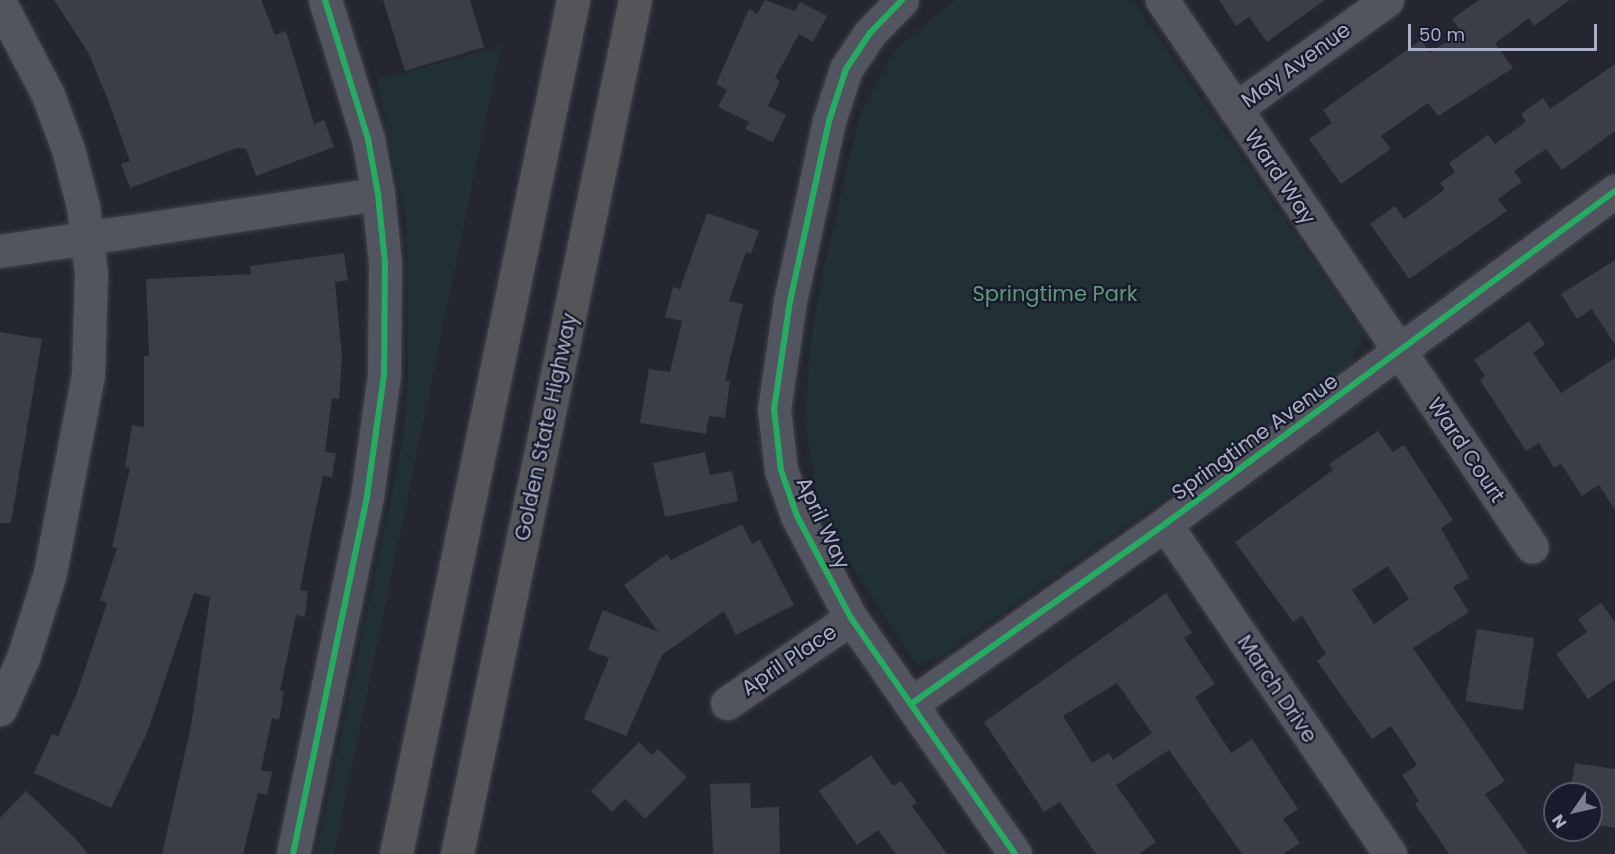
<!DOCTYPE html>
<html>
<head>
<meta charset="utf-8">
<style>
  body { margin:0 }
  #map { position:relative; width:1615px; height:854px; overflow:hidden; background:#242631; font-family:Poppins,sans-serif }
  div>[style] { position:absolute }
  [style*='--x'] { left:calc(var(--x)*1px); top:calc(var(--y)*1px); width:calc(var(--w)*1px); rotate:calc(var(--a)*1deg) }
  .green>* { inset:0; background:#212f37 }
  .building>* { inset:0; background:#3b3d48; transform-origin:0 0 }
  .roads { filter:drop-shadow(0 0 2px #40424b) drop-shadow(0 0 2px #40424b) }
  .minor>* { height:33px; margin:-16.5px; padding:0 16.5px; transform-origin:16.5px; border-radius:16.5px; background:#525560 }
  .highway>* { height:33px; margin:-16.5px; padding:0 16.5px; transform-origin:16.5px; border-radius:16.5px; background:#535559 }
  .cycleway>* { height:6px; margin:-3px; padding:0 3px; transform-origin:3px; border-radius:3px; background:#26ab63 }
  span { translate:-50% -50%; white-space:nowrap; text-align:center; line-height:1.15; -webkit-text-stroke:4.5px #171b2c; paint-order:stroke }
  .street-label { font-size:21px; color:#abafc5 }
  .park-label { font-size:21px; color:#61977a }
  .north { position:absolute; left:1543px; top:782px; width:60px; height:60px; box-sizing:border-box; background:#171b2c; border:2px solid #525669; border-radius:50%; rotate:236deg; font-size:16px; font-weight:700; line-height:24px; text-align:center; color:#abafc5 }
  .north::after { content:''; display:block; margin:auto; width:21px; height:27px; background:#7c7f91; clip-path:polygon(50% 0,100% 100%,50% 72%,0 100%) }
  .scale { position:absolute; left:1408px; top:24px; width:189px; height:27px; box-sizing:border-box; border:3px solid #abafc5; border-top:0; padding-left:8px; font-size:18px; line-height:21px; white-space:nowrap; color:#abafc5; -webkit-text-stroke:4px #171b2c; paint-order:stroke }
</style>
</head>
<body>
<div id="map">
  <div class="green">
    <div style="clip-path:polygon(955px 0,1133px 0,1364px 334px,1349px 369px,939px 658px,916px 664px,821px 519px,805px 423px,810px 344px,822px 275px,860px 114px,894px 50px)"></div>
    <div style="clip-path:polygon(501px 46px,334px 854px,316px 854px,402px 444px,408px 381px,406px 221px,377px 80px)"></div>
  </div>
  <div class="building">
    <div style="clip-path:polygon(54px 0,261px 0,275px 35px,286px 31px,314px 124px,324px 120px,334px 147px,256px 176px,246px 149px,237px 148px,130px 188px,121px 164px,130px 161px,109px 103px,89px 54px)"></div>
    <div style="clip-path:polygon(383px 0,470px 0,484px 47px,405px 71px)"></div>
    <div style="clip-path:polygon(765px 0,795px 11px,800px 2px,827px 16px,813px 42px,799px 34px,775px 78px,780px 81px,768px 106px,786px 115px,773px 142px,745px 129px,749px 122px,718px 107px,727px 90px,716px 84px,749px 9px,757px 14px)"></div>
    <div style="clip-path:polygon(1219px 0,1325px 0,1267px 42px,1249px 17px,1236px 26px)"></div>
    <div style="clip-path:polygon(1479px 0,1570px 0,1534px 26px,1529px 18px,1495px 43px,1513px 68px,1438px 116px,1428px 103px,1381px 136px,1391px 149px,1341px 184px,1309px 139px,1332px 123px,1323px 110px,1421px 40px,1430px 53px,1461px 31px,1452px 19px)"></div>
    <div style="clip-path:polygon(1615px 64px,1615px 131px,1562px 170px,1546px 149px,1514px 171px,1522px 182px,1498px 199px,1507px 211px,1409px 279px,1370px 224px,1395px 206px,1404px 219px,1445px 189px,1440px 183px,1455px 172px,1449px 163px,1488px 135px,1495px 144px,1526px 122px,1521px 114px,1543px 98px,1550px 109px)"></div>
    <div style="clip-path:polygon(707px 213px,759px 231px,751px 254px,746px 252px,729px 301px,743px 304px,725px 381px,730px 381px,725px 418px,709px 416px,706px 434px,640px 423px,649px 369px,670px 372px,682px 321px,665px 317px,673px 287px,680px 289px)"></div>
    <div style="clip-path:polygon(344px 253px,348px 280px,335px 282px,342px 358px,339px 399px,332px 398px,325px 452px,336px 453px,332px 477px,323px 476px,310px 538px,300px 590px,308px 591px,305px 617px,296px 615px,280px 691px,284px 691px,279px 720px,272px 718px,261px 770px,272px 772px,267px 795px,258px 793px,243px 854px,162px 854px,191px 726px,210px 597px,194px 593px,147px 733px,111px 808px,34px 773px,52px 734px,58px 736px,77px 693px,107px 603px,100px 600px,117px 548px,112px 547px,130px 468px,125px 467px,132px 425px,144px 427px,144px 356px,149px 356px,146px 279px,251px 274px,250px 266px)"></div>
    <div style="clip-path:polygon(1615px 260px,1615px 345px,1592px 309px,1577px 319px,1561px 294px)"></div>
    <div style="clip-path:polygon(1529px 321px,1545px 344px,1533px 353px,1561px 393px,1615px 358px,1615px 510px,1599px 485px,1582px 496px,1561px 464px,1554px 468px,1539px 443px,1526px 451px,1480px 380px,1485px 376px,1474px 360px)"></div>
    <div style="clip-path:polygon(0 332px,42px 339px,11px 523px,0 523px)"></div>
    <div style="clip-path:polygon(evenodd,1378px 431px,1393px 452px,1404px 445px,1453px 520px,1441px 528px,1469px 578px,1453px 587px,1469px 612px,1413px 648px,1505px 781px,1485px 794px,1528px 854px,1449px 854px,1415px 804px,1419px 801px,1402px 775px,1417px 765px,1391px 726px,1372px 739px,1317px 661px,1326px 654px,1302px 616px,1293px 622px,1235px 542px,1333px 470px,1329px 464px,1378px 431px,1388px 566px,1409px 599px,1374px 624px,1352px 590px,1388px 566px)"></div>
    <div style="clip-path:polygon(705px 452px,710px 475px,732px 471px,738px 501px,665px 517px,653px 463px)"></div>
    <div style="clip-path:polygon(742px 524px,752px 544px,760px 540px,794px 605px,736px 635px,724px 611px,662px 655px,626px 736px,584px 719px,609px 658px,588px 650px,603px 610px,658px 632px,624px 585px,667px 554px,671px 560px)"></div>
    <div style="clip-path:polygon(evenodd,1166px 593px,1192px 633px,1184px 638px,1215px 684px,1195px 697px,1231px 753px,1252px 739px,1298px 809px,1283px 819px,1300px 843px,1283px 854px,1242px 854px,1169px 750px,1116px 785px,1156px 842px,1139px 854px,1096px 854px,1060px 802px,1044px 812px,984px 722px,1166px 593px,1117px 683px,1152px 733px,1113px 760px,1109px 753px,1092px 763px,1063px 716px,1117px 683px)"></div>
    <div style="clip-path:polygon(1601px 603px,1615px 622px,1615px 680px,1588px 699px,1556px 654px,1587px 632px,1578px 619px)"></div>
    <div style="left:1477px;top:629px;width:58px;height:73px;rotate:9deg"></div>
    <div style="clip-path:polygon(639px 742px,652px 755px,658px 749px,687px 777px,645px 819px,625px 799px,612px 812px,591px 791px)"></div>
    <div style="clip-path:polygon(871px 755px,893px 786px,901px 781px,917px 803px,912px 806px,947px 854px,896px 854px,878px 830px,857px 845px,819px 791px)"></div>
    <div style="clip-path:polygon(1575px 763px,1615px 769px,1615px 828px,1591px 824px,1591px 794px,1570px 794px)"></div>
    <div style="clip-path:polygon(750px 783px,751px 808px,779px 807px,780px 854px,713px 854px,710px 784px)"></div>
    <div style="clip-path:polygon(26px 791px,74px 837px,88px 854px,0 854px,0 818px)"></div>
  </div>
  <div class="roads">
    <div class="minor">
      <div style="--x:902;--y:0;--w:46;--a:134.1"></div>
      <div style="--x:870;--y:33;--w:43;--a:123.7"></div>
      <div style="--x:846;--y:69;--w:55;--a:108.1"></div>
      <div style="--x:829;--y:121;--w:184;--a:102.2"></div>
      <div style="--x:790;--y:301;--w:109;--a:98.4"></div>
      <div style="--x:774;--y:409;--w:61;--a:83.5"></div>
      <div style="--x:781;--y:470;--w:49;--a:70.8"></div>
      <div style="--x:797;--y:516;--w:115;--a:62.1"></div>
      <div style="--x:851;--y:618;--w:287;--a:55.2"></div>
      <div style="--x:1162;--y:0;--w:660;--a:55.92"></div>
      <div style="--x:0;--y:3;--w:104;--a:62.4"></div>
      <div style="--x:48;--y:95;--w:58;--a:69.7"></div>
      <div style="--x:68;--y:149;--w:59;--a:75.3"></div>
      <div style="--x:83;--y:206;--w:68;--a:83.3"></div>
      <div style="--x:91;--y:274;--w:101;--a:91.7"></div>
      <div style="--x:88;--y:375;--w:202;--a:100.9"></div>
      <div style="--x:50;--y:573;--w:89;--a:107.6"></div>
      <div style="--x:23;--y:658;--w:56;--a:114.3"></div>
      <div style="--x:1235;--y:109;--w:187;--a:-35.6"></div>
      <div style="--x:0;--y:251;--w:382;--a:-8.6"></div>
      <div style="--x:1165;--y:524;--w:399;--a:55.7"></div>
      <div style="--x:727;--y:703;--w:150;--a:-34.4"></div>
      <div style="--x:911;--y:704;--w:311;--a:-35.3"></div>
      <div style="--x:1165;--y:524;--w:560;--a:-36.5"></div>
      <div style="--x:293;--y:854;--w:366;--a:-78.3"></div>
      <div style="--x:367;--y:496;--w:122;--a:-82"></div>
      <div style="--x:384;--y:375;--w:112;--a:-89.5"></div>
      <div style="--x:385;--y:263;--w:69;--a:-95.8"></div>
      <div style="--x:378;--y:194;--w:56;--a:-100.3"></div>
      <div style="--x:368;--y:139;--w:145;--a:-107.2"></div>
    </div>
    <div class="highway">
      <div style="--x:396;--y:854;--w:872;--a:-78.29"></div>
      <div style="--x:457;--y:854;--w:872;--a:-78.23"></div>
    </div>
  </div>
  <div class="cycleway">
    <div style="--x:902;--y:0;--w:46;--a:134.1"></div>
    <div style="--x:870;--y:33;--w:43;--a:123.7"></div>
    <div style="--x:846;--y:69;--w:55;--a:108.1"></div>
    <div style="--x:829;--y:121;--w:184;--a:102.2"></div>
    <div style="--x:790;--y:301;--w:109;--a:98.4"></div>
    <div style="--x:774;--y:409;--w:61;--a:83.5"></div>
    <div style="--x:781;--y:470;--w:49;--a:70.8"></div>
    <div style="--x:797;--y:516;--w:115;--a:62.1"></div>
    <div style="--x:851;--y:618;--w:287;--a:55.2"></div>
    <div style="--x:911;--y:704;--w:311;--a:-35.3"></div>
    <div style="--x:1165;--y:524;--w:560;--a:-36.5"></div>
    <div style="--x:293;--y:854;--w:366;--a:-78.3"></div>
    <div style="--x:367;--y:496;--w:122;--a:-82"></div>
    <div style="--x:384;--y:375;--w:112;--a:-89.5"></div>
    <div style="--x:385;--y:263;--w:69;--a:-95.8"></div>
    <div style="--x:378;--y:194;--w:56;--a:-100.3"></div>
    <div style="--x:368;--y:139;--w:145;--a:-107.2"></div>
  </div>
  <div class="street-label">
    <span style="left:1296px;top:65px;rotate:-36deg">May Avenue</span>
    <span style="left:1280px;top:177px;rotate:56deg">Ward Way</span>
    <span style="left:546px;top:427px;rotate:-78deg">Golden State Highway</span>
    <span style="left:1255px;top:437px;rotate:-36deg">Springtime Avenue</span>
    <span style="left:1466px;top:450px;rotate:56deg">Ward Court</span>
    <span style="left:823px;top:523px;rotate:65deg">April Way</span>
    <span style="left:789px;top:660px;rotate:-34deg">April Place</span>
    <span style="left:1277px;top:689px;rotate:56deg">March Drive</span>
  </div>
  <div class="park-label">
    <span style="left:1055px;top:294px">Springtime Park</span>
  </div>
  <div class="north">N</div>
  <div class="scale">50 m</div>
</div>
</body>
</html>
